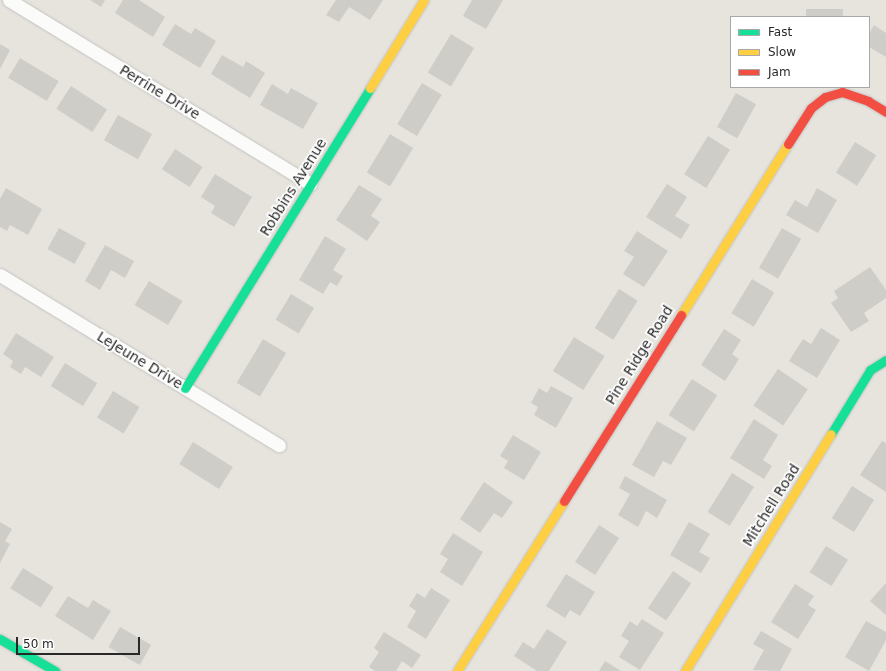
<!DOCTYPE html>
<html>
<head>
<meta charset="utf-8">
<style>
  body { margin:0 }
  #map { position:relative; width:886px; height:671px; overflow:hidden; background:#e6e4dd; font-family:"DejaVu Sans",sans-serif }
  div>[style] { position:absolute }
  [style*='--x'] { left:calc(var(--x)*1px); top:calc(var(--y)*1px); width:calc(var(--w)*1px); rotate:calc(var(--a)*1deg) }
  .building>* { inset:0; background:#cfcdc8; transform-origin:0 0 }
  .roads { filter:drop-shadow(0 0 1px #c4c3c2) drop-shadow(0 0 1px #c4c3c2) }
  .street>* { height:13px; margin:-6.5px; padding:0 6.5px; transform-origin:6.5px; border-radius:6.5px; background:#fbfbfa }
  .fast>* { height:9px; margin:-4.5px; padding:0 4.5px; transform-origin:4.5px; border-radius:4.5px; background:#16e098 }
  .slow>* { height:9px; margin:-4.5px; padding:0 4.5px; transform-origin:4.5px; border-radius:4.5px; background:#ffcf43 }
  .jam>* { height:9px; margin:-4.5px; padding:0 4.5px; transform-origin:4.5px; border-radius:4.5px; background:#f24e42 }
  span { translate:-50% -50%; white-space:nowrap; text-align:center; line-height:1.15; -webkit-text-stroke:3.5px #fff; paint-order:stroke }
  .street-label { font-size:14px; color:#282828 }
  .legend { position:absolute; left:730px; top:16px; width:140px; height:72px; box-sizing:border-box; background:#fff; border:1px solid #a9a9a9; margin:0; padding:5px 7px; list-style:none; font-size:12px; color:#282828 }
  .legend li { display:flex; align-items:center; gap:8px; height:20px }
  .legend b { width:20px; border:1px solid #a9a9a9 }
  .scale { position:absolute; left:16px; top:637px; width:124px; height:18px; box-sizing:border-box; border:2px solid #282828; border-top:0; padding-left:5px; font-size:12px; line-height:14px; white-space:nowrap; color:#282828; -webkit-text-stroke:3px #fff; paint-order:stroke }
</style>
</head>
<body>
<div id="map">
  <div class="building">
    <div style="clip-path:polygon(90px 0,105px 0,101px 7px)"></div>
    <div style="clip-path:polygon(123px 0,139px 0,165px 17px,153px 37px,115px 13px)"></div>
    <div style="clip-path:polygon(336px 0,383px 0,370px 20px,349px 7px,339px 22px,326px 15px)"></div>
    <div style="clip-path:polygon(472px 0,503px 0,486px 29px,463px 16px)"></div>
    <div style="left:806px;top:9px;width:37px;height:8px"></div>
    <div style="clip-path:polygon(175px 24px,191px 34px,195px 28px,216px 41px,200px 68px,162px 45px)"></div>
    <div style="clip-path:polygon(874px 25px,886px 33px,886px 57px,869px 47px,869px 34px)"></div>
    <div style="left:451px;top:34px;width:27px;height:45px;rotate:31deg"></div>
    <div style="clip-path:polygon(0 44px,10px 50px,0 69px)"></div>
    <div style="clip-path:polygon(222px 55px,243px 67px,246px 61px,265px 73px,250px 98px,211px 74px)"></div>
    <div style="left:20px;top:58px;width:45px;height:23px;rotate:31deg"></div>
    <div style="left:422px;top:83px;width:23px;height:48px;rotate:31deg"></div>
    <div style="clip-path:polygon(272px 84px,288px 94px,291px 88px,318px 103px,303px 129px,260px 105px)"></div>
    <div style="left:71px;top:86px;width:43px;height:27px;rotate:33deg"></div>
    <div style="left:736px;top:93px;width:23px;height:39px;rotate:29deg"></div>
    <div style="left:118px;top:115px;width:39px;height:29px;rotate:29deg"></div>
    <div style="left:390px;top:134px;width:27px;height:45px;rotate:31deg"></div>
    <div style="left:708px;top:136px;width:26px;height:45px;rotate:32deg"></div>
    <div style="left:855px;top:142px;width:25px;height:36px;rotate:32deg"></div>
    <div style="left:175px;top:149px;width:33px;height:24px;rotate:33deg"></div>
    <div style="clip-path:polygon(215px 174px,252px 197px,234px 227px,211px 213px,215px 206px,201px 197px)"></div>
    <div style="clip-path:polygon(667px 184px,687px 197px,675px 216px,690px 225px,681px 239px,646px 217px)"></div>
    <div style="clip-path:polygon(359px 185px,382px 199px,371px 216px,380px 222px,367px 241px,336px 220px)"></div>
    <div style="clip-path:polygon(6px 188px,42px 209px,28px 235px,10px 225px,7px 231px,0 227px,0 199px)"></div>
    <div style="clip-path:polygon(817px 188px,837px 200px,818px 233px,786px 215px,795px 200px,807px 207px)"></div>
    <div style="left:59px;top:228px;width:31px;height:24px;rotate:29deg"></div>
    <div style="left:782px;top:228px;width:22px;height:46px;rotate:30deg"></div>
    <div style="clip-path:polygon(637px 231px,668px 251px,644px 287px,623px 274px,634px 257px,624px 251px)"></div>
    <div style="clip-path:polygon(325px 236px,346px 249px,333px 270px,343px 276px,337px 286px,330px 282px,323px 294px,299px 280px)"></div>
    <div style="clip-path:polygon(105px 245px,134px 261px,125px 278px,111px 270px,100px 290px,85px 281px)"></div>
    <div style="clip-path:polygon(870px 267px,886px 290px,886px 298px,864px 313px,869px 321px,851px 332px,831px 303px,838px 298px,834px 291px)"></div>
    <div style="left:752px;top:279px;width:26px;height:40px;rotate:31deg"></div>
    <div style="left:149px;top:281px;width:39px;height:28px;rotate:31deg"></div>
    <div style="left:619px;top:289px;width:22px;height:46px;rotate:32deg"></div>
    <div style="left:291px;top:294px;width:27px;height:30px;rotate:31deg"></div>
    <div style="clip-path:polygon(821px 328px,840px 340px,817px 378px,789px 361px,803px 339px,811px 344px)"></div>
    <div style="clip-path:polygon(724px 329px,741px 340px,732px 354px,739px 359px,725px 381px,701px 365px)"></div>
    <div style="clip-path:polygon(16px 333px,54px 357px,41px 377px,25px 367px,21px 374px,10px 367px,13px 361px,3px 354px)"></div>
    <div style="left:574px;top:337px;width:36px;height:40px;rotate:32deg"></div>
    <div style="left:263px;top:339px;width:27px;height:51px;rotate:31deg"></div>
    <div style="left:65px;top:363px;width:38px;height:27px;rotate:32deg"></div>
    <div style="left:778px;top:369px;width:36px;height:44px;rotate:34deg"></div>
    <div style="left:692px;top:379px;width:30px;height:43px;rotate:33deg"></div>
    <div style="clip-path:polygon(551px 386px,573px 398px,556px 428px,534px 415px,538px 407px,531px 403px,539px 388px,547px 393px)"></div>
    <div style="left:113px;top:391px;width:31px;height:31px;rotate:31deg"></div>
    <div style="clip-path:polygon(754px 419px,778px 435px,763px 460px,772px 466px,764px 479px,730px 458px)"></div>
    <div style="clip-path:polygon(657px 421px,687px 438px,671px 465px,663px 461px,654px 477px,632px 465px)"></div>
    <div style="clip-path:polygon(513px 435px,541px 452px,524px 480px,504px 468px,508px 461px,500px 456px)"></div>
    <div style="clip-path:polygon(882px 441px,886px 443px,886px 492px,860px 475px)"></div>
    <div style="left:193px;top:442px;width:47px;height:26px;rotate:32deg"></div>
    <div style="left:732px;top:473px;width:26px;height:46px;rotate:32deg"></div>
    <div style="clip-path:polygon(625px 476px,667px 500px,657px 518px,646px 511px,638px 527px,618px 515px,630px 494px,619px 488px)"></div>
    <div style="clip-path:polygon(484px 482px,513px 502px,502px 518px,494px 513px,480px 533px,460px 519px)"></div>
    <div style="left:852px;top:486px;width:26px;height:38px;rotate:32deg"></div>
    <div style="clip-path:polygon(0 522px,12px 529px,5px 541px,10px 544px,0 563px)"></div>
    <div style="clip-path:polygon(689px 522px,710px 534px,699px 552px,710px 558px,701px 573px,670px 555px)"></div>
    <div style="left:599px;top:525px;width:24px;height:44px;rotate:33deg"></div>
    <div style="clip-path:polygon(453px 533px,483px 552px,462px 586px,440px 572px,448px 559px,440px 554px)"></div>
    <div style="left:826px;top:546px;width:26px;height:31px;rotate:32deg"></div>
    <div style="left:23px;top:568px;width:36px;height:24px;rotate:32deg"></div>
    <div style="left:673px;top:571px;width:22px;height:45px;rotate:34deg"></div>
    <div style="clip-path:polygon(566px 574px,595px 592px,580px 616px,570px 610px,565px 618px,546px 606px)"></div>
    <div style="clip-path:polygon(886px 583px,886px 615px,870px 601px)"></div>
    <div style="clip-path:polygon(795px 584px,814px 596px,808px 605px,816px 610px,798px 639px,771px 622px)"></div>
    <div style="clip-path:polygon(431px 588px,450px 600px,426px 639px,407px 627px,416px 611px,409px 606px,417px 593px,425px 598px)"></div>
    <div style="clip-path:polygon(68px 596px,88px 608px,93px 600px,111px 611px,93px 640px,55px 616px)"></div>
    <div style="clip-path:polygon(642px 619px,664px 633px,640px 670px,619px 657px,629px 641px,621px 636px,630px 621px,637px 626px)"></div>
    <div style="clip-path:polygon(866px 621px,886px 632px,886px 640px,869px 671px,845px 657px)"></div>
    <div style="left:120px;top:627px;width:36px;height:23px;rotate:30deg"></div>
    <div style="clip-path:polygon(547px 629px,567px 642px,549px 671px,537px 671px,514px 656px,523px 642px,534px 649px)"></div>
    <div style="clip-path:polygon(761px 631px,792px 649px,780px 671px,753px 670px,764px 650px,753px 644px)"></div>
    <div style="clip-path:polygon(384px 632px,421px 655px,412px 668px,402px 661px,396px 671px,375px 671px,369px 667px,379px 652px,374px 648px)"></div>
    <div style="clip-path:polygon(605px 661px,621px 671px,599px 671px)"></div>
  </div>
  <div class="roads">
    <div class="street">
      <div style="--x:9;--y:0;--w:353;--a:31.4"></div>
      <div style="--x:0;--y:275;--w:327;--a:31.4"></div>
    </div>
    <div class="fast">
      <div style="--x:185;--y:388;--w:352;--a:-58.3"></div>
      <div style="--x:831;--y:434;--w:75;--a:-58.6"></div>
      <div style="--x:870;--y:370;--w:19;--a:-32"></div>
      <div style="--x:0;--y:639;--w:64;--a:30.2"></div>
    </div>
    <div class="slow">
      <div style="--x:370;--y:88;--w:103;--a:-58.5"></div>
      <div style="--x:681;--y:315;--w:202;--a:-58"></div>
      <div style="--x:457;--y:671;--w:201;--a:-57.8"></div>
      <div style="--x:685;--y:671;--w:278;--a:-58.4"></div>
    </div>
    <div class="jam">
      <div style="--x:788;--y:144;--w:43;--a:-57.4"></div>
      <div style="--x:811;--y:108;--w:18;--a:-38"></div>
      <div style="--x:825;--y:97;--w:18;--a:-16"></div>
      <div style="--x:842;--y:92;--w:28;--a:19"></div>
      <div style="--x:868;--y:101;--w:21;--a:31"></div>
      <div style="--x:564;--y:501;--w:220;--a:-57.8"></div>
    </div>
  </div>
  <div class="street-label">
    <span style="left:160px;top:92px;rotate:31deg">Perrine Drive</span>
    <span style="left:293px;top:187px;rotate:-58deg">Robbins Avenue</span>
    <span style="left:639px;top:355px;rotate:-58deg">Pine Ridge Road</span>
    <span style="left:140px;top:360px;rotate:31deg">LeJeune Drive</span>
    <span style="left:771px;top:505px;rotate:-58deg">Mitchell Road</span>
  </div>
  <ul class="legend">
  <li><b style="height:5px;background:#16e098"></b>Fast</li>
  <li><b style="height:5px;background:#ffcf43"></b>Slow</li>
  <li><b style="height:5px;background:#f24e42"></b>Jam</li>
  </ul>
  <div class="scale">50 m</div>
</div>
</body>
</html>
